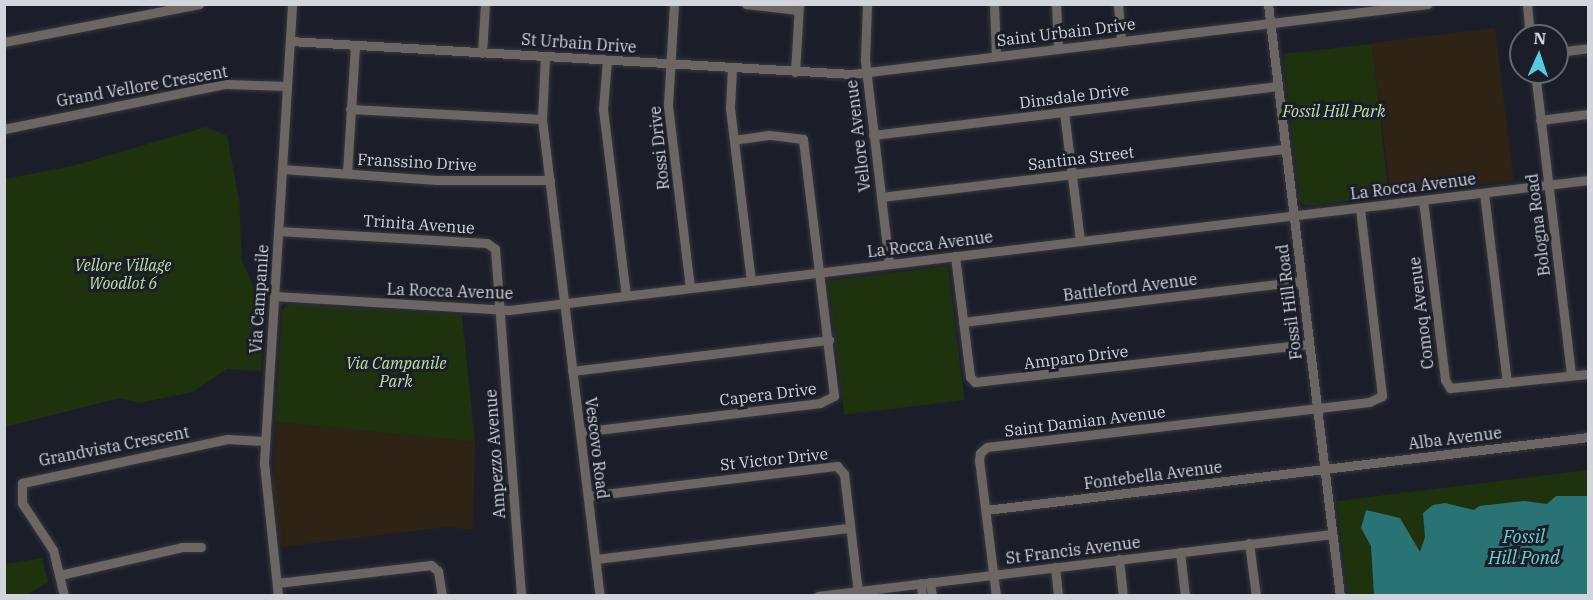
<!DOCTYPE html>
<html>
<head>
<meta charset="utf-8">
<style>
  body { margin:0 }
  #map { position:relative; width:1593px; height:600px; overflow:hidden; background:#1b1e28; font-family:"IBM Plex Serif",serif }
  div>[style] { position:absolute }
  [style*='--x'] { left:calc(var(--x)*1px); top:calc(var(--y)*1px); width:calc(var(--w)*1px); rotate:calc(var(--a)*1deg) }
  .education>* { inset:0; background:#2e2314; transform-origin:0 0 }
  .green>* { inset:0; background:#1e320e; transform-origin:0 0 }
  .water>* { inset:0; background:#297375 }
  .roads { filter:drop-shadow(0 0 2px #353841) drop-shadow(0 0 2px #353841) }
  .minor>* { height:9px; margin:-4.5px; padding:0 4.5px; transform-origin:4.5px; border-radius:4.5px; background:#6c6663 }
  span { translate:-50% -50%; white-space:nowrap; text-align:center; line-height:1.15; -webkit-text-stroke:6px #1b1e28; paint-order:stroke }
  .street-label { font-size:16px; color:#d3d5dc }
  .park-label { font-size:16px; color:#bbe49f; font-style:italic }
  .water-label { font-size:18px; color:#67d6d8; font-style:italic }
  .frame { position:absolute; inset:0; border:6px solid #d3d5dc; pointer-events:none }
  .north { position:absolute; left:1509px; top:24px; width:60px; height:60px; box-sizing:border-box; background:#1b1e28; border:2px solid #656770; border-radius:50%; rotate:3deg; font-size:16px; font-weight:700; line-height:24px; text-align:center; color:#d3d5dc }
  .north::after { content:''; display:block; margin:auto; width:21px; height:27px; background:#54cadd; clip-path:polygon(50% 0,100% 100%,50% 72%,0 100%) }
</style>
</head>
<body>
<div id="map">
  <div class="education">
    <div style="left:1495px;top:28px;width:154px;height:124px;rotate:83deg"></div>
    <div style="clip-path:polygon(275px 422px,475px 442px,473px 530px,448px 527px,281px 547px,273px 481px)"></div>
  </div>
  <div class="green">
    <div style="clip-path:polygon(1372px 44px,1389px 196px,1306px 206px,1300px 202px,1283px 54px)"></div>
    <div style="clip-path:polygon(206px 127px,227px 136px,239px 200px,242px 262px,265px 309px,261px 371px,227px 369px,193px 392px,139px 403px,120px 398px,5px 427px,5px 179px,72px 166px)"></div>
    <div style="left:948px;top:266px;width:135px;height:121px;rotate:83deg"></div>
    <div style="clip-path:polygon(288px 304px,462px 315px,475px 442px,275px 422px,282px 310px)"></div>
    <div style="clip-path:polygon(1588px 470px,1588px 595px,1348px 595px,1337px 501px)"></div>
    <div style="clip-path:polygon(42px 558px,48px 582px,26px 595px,5px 595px,5px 564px)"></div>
  </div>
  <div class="water">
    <div style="clip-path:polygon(1556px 496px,1588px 496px,1588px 595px,1374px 595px,1371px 546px,1361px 528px,1366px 510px,1400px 518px,1420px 552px,1425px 537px,1423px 513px,1433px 505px,1445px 503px,1474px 510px,1479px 506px,1524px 501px,1547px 504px)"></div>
  </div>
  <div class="roads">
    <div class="minor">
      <div style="--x:674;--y:4;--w:102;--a:93.4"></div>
      <div style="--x:668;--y:106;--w:183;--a:83.1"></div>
      <div style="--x:746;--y:4;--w:52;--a:6.6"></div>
      <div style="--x:867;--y:4;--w:56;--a:92"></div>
      <div style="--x:865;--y:60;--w:205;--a:83.3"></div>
      <div style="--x:994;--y:4;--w:51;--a:87.8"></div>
      <div style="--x:1056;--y:4;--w:44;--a:87.4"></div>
      <div style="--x:1118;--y:4;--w:37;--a:85"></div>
      <div style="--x:1268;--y:4;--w:596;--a:83.07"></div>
      <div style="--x:1527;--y:4;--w:32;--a:85"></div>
      <div style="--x:290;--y:41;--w:563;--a:3.36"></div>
      <div style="--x:852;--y:74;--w:580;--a:-6.93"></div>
      <div style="--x:4;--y:42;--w:199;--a:-11"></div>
      <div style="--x:1557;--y:52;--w:31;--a:-7"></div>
      <div style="--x:482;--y:53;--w:49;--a:-86.5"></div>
      <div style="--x:545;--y:56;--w:63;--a:92.7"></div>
      <div style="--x:542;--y:119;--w:481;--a:83.1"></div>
      <div style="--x:607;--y:60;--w:49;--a:94.7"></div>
      <div style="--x:603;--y:109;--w:188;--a:83"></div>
      <div style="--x:732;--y:68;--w:40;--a:92.9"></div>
      <div style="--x:730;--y:108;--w:174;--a:83.1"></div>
      <div style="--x:795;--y:72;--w:68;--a:-86.6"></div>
      <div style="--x:1535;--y:72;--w:305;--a:83.2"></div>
      <div style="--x:350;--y:109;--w:192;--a:3"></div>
      <div style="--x:1064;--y:112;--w:130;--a:82.9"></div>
      <div style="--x:1540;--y:120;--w:48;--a:-7.1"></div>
      <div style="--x:4;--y:129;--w:226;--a:-11.5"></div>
      <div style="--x:225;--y:84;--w:62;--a:1.8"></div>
      <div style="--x:873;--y:135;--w:408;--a:-6.9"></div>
      <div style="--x:282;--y:169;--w:155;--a:4.1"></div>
      <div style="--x:437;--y:180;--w:113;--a:0"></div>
      <div style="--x:347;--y:173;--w:128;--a:-86.4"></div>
      <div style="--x:1484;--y:193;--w:191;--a:83.1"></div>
      <div style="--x:881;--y:197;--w:407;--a:-6.8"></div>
      <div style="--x:1423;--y:200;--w:181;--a:83"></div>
      <div style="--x:1445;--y:380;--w:9;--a:58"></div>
      <div style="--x:1450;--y:388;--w:139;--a:-5.8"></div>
      <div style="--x:278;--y:231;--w:209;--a:3.3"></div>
      <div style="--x:487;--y:243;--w:10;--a:37"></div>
      <div style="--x:495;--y:249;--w:348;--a:85.7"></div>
      <div style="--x:955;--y:256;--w:122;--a:82.9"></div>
      <div style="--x:970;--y:377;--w:7;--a:45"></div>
      <div style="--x:975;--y:382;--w:336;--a:-6.5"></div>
      <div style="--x:274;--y:296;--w:235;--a:3.4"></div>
      <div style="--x:509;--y:310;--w:1087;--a:-6.87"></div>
      <div style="--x:963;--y:322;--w:340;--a:-6.9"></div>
      <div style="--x:572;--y:371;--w:259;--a:-6.9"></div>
      <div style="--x:580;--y:432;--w:242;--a:-6.9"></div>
      <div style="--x:820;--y:403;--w:16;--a:-27"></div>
      <div style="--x:834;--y:396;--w:259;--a:-96.9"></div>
      <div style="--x:803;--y:139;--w:34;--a:-173"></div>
      <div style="--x:769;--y:135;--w:35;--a:172"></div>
      <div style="--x:588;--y:496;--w:251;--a:-6.9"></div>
      <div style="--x:837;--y:466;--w:11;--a:49"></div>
      <div style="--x:844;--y:474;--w:121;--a:83.3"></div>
      <div style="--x:986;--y:510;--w:606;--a:-6.91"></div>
      <div style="--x:1249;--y:543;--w:53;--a:82.5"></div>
      <div style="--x:1180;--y:552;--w:44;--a:83.5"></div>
      <div style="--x:596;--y:559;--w:256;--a:-7"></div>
      <div style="--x:1119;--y:559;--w:37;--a:84"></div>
      <div style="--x:1055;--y:567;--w:29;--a:84"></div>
      <div style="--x:60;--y:575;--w:125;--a:-12.9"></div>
      <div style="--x:182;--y:547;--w:19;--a:0"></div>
      <div style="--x:930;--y:582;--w:14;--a:82"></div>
      <div style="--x:277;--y:583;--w:155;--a:-6.7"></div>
      <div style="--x:431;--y:565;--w:9;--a:41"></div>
      <div style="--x:438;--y:571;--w:25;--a:81"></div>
      <div style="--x:921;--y:583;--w:13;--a:86"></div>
      <div style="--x:64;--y:596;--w:47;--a:-103.4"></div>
      <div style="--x:53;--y:550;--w:56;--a:-123.4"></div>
      <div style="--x:22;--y:503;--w:20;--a:-90"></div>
      <div style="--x:22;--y:483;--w:210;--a:-12.1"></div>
      <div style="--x:227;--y:439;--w:38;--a:3"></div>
      <div style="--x:278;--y:596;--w:134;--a:-96"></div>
      <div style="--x:264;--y:463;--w:460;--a:-86.5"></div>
      <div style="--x:818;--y:596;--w:518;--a:-6.88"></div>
      <div style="--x:996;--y:596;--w:137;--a:-97.1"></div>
      <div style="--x:979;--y:460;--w:7;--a:-82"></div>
      <div style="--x:980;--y:453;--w:9;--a:-41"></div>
      <div style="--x:987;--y:447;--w:385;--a:-6.7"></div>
      <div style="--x:1369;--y:402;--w:14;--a:-25"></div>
      <div style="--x:1382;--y:396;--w:189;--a:-96.7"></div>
    </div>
  </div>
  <div class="street-label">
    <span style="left:1066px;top:32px;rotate:-7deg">Saint Urbain Drive</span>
    <span style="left:579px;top:43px;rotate:4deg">St Urbain Drive</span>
    <span style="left:142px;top:86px;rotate:-10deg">Grand Vellore Crescent</span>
    <span style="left:1074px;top:96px;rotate:-7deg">Dinsdale Drive</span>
    <span style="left:858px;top:136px;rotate:-97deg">Vellore Avenue</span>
    <span style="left:659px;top:148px;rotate:-96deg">Rossi Drive</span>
    <span style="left:1081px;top:158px;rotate:-7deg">Santina Street</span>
    <span style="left:417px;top:162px;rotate:3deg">Franssino Drive</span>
    <span style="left:1413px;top:186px;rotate:-7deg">La Rocca Avenue</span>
    <span style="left:419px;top:224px;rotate:4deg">Trinita Avenue</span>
    <span style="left:1538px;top:225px;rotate:-97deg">Bologna Road</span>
    <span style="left:930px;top:244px;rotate:-7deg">La Rocca Avenue</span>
    <span style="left:1130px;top:287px;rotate:-7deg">Battleford Avenue</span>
    <span style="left:450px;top:291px;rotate:2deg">La Rocca Avenue</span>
    <span style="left:259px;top:299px;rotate:-86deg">Via Campanile</span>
    <span style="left:1289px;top:302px;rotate:-97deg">Fossil Hill Road</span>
    <span style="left:1421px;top:313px;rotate:-97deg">Comoq Avenue</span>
    <span style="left:1076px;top:357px;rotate:-7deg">Amparo Drive</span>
    <span style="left:768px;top:394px;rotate:-7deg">Capera Drive</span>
    <span style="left:1085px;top:421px;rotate:-7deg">Saint Damian Avenue</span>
    <span style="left:1455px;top:438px;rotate:-7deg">Alba Avenue</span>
    <span style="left:114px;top:446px;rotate:-11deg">Grandvista Crescent</span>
    <span style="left:597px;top:448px;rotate:83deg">Vescovo Road</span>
    <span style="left:495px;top:454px;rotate:-94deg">Ampezzo Avenue</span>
    <span style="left:774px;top:459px;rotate:-6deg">St Victor Drive</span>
    <span style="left:1153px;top:475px;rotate:-7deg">Fontebella Avenue</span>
    <span style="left:1073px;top:550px;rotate:-7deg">St Francis Avenue</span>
  </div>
  <div class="park-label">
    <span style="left:1334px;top:111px">Fossil Hill Park</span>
    <span style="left:123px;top:274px">Vellore Village<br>Woodlot 6</span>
    <span style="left:396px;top:372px">Via Campanile<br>Park</span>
  </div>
  <div class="water-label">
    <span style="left:1524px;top:548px">Fossil<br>Hill Pond</span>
  </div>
  <div class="frame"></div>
  <div class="north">N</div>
</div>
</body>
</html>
